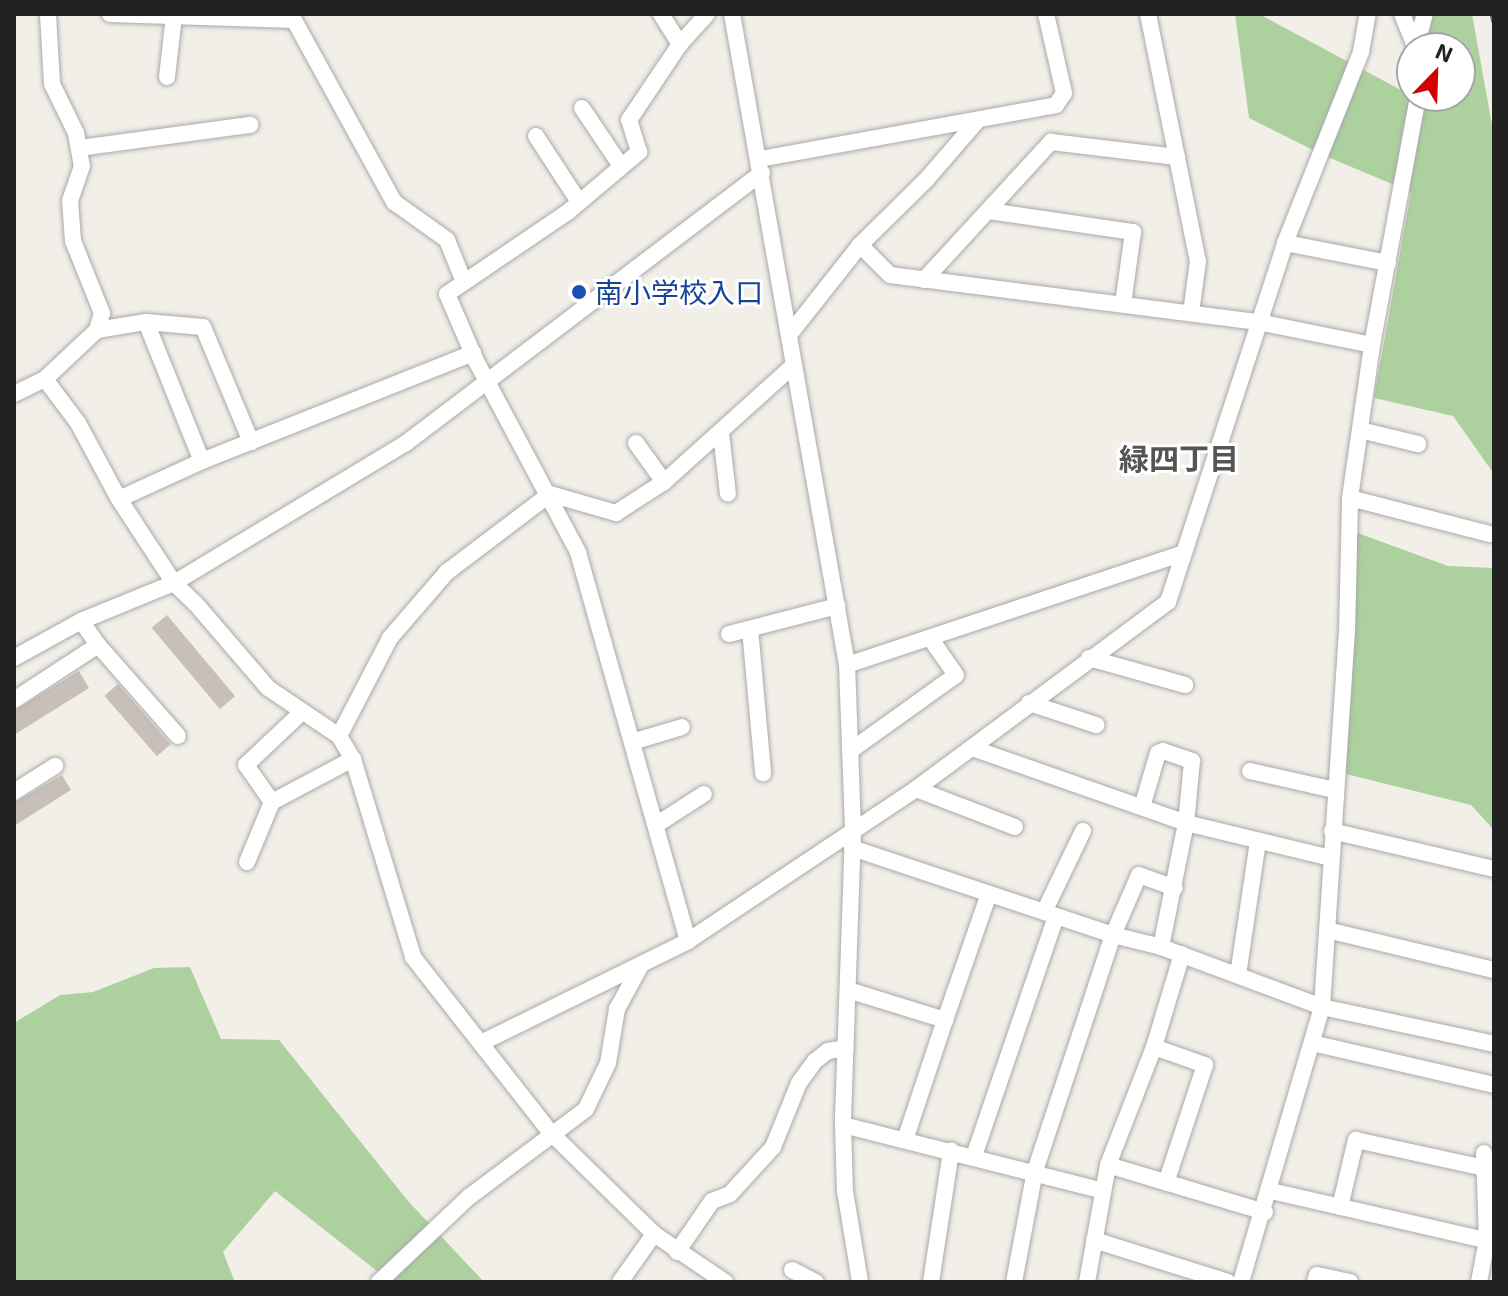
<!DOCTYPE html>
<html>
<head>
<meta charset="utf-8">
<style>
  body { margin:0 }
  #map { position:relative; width:1508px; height:1296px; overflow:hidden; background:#f2efe9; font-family:"Exo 2","Noto Sans JP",sans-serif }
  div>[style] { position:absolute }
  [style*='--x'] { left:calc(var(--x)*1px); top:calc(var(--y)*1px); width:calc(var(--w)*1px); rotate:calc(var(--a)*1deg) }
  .forest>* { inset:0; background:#add19e }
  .building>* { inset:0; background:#c7bfb8; transform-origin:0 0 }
  .roads { filter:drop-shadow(0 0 2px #a9a9a9) drop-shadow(0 0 2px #a9a9a9) }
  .minor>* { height:16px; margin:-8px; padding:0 8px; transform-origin:8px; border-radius:8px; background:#fff }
  .rail>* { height:5px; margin-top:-2.5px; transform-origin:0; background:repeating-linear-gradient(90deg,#707070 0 16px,transparent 0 32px) }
  .dots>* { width:22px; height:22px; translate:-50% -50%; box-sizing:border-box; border:4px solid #fff; border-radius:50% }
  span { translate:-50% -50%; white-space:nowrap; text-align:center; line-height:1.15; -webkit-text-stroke:6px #fff; paint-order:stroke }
  .transit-label { font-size:28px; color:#164399 }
  .left { translate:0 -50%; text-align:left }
  .neighbourhood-label { font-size:30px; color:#555; font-weight:700 }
  .frame { position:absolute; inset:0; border:16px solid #222; pointer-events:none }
  .north { position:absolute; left:1396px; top:32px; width:80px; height:80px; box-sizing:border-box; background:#fff; border:2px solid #a7a7a7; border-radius:50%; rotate:23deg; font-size:22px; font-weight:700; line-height:32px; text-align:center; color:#222 }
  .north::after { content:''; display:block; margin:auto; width:28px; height:36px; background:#d40000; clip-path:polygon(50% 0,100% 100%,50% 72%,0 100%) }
</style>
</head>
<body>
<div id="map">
  <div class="forest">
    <div style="clip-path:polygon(evenodd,1235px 14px,1259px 14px,1401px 90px,1420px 14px,1472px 14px,1494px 136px,1494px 474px,1453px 416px,1374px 398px,1411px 192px,1323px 155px,1249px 118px,1235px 14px,1412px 48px,1460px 48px,1460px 96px,1412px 96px,1412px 48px)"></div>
    <div style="clip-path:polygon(1355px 532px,1448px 566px,1494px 568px,1494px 830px,1471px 805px,1346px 774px,1342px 703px)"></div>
    <div style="clip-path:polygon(190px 967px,221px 1039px,279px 1040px,408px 1201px,484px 1282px,391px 1282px,275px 1191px,223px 1252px,235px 1282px,14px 1282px,14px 1023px,60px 995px,93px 992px,154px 968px)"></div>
  </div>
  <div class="building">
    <div style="left:167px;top:615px;width:106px;height:20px;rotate:50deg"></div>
    <div style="clip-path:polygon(79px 671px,89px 688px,14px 735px,14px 711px)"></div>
    <div style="left:118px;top:684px;width:80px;height:18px;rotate:49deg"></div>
    <div style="clip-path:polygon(62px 775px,71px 790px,14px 826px,14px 803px)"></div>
  </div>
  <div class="roads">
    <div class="minor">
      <div style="--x:48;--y:14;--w:70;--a:86.7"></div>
      <div style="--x:52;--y:84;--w:55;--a:63.9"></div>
      <div style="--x:76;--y:133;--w:34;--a:80"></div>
      <div style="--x:82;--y:166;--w:36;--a:109"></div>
      <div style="--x:70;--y:200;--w:41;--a:85.8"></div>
      <div style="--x:73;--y:241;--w:78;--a:68.1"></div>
      <div style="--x:102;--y:313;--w:18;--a:106"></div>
      <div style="--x:97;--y:330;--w:71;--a:136.7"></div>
      <div style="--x:45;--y:379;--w:55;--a:53.1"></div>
      <div style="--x:78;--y:423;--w:86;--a:61.7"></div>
      <div style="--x:119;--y:499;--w:100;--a:56.8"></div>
      <div style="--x:174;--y:583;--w:29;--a:44"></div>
      <div style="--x:195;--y:603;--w:112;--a:49.3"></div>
      <div style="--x:268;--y:688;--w:86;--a:34.1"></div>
      <div style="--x:339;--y:736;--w:27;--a:59"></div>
      <div style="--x:353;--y:759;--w:207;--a:73.1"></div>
      <div style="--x:413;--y:957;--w:224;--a:51.9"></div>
      <div style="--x:551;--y:1133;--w:144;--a:44.4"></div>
      <div style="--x:654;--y:1234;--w:86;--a:34.1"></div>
      <div style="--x:110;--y:14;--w:184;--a:1.9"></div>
      <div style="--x:294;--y:20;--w:208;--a:61.2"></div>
      <div style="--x:394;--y:202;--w:65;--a:35.6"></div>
      <div style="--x:447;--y:240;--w:45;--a:68"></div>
      <div style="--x:661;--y:14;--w:36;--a:58"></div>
      <div style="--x:732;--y:14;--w:661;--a:79.98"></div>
      <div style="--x:847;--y:665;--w:167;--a:87.9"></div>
      <div style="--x:853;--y:832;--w:293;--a:92"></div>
      <div style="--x:843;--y:1125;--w:66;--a:88.3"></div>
      <div style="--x:845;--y:1191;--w:92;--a:80.6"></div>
      <div style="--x:1148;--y:14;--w:252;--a:78.6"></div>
      <div style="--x:1198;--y:261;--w:52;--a:97.7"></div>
      <div style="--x:1402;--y:14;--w:37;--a:68"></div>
      <div style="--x:1416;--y:47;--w:34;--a:-75"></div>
      <div style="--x:167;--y:77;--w:61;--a:-83.5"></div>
      <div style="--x:582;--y:108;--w:70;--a:56.1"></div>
      <div style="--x:536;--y:136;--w:79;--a:56.9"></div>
      <div style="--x:79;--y:148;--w:173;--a:-7.7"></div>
      <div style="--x:760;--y:159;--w:301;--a:-10.3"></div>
      <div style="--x:1056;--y:105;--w:14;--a:-56"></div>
      <div style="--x:1064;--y:93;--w:81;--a:-102.8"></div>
      <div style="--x:989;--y:211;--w:146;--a:8.3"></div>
      <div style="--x:1133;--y:232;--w:73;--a:97.9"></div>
      <div style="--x:1285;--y:243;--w:105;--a:11"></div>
      <div style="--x:860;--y:245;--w:42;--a:45"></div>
      <div style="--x:890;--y:275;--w:371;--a:7.3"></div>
      <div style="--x:1258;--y:322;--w:116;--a:11.4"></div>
      <div style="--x:924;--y:280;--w:188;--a:-47.4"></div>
      <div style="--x:1051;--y:142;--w:127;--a:6.8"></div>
      <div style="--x:146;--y:322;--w:57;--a:5"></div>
      <div style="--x:203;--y:327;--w:125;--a:67.3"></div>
      <div style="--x:97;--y:330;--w:50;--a:-9.3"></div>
      <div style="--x:146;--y:322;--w:150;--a:68.1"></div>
      <div style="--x:789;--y:335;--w:115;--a:-51.7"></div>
      <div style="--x:860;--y:245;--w:93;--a:-44.6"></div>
      <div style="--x:926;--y:180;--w:77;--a:-49.2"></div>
      <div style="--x:14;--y:394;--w:34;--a:-26"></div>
      <div style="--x:1360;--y:430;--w:60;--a:13.6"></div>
      <div style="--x:721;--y:433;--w:61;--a:83.5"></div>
      <div style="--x:636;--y:443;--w:48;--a:54.3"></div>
      <div style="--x:1350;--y:498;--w:144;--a:14.5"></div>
      <div style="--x:119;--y:499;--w:91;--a:-24.6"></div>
      <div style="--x:202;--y:461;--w:292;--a:-21.7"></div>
      <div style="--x:750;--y:629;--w:145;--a:84.8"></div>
      <div style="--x:729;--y:634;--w:112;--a:-14.5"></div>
      <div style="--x:98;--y:645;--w:121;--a:48.7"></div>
      <div style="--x:14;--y:658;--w:77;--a:-28.9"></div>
      <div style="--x:81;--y:621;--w:100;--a:-22.2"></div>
      <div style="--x:174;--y:583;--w:271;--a:-31.1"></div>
      <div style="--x:406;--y:443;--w:447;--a:-37.2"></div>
      <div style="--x:1089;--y:658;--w:100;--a:15.7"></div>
      <div style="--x:847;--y:665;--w:354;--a:-18.4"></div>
      <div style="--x:14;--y:700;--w:100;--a:-33.2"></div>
      <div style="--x:98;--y:645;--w:29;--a:-125"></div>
      <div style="--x:1029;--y:703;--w:71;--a:18.2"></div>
      <div style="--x:302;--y:712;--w:77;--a:136.6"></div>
      <div style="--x:246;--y:765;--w:45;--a:54.9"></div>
      <div style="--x:272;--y:802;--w:92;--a:-28"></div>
      <div style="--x:339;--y:736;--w:110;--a:-62.5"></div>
      <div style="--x:390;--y:638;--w:87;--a:-49.2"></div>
      <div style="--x:447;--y:572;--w:129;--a:-37.1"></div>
      <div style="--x:550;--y:494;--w:69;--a:16.1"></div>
      <div style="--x:616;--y:513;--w:57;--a:-32.9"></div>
      <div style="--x:664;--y:482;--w:173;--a:-42"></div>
      <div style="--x:632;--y:742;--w:52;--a:-16.7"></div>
      <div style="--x:972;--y:748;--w:227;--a:19.3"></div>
      <div style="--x:1186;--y:823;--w:149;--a:13.6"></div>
      <div style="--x:850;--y:751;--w:130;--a:-35.6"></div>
      <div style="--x:956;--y:675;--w:45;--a:-125.1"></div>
      <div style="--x:1250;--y:771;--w:86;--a:12.7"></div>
      <div style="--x:916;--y:789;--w:106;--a:21"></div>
      <div style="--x:14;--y:792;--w:49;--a:-32.4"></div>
      <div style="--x:1142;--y:807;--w:56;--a:-73.5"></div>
      <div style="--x:1158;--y:753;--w:5;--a:-22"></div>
      <div style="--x:1163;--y:751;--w:31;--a:19"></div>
      <div style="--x:1192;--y:761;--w:62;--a:95.5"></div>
      <div style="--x:1186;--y:823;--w:126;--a:101.4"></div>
      <div style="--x:656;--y:825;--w:57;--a:-32.9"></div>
      <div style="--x:1332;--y:831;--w:166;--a:13.2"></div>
      <div style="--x:852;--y:848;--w:275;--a:18.4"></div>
      <div style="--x:1113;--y:935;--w:49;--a:14"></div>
      <div style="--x:1161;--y:947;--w:172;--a:20.4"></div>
      <div style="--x:1322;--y:1007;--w:176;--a:12.1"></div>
      <div style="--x:247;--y:862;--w:65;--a:-67.4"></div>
      <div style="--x:1044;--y:912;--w:90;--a:-64.3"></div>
      <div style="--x:1327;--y:930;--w:172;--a:13.5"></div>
      <div style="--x:688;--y:941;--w:404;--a:-105.8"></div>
      <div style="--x:578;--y:552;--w:217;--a:-118.1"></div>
      <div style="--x:476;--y:361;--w:73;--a:-113.4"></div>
      <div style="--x:447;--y:294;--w:148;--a:-34.2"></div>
      <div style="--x:569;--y:211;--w:92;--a:-40.1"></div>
      <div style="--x:639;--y:152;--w:34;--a:-107"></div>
      <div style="--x:629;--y:120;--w:92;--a:-56.1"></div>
      <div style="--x:680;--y:44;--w:40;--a:-48"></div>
      <div style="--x:1238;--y:975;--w:135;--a:-81.5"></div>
      <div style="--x:848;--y:990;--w:102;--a:17.2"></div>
      <div style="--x:945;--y:1020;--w:133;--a:-70.8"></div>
      <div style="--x:481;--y:1043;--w:231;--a:-26.2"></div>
      <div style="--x:688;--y:941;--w:274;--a:-33.7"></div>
      <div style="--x:916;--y:789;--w:314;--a:-36.6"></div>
      <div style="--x:1168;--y:602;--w:378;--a:-71.9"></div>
      <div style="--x:1285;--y:243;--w:206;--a:-68.3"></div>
      <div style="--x:1361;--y:52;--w:39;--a:-80"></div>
      <div style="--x:1312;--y:1043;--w:187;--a:13"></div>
      <div style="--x:1154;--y:1047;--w:54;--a:19.4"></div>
      <div style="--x:1205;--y:1065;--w:124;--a:108.3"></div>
      <div style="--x:843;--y:1125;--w:268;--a:14.2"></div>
      <div style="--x:905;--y:1140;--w:126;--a:-71.6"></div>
      <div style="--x:974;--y:1156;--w:253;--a:-71.1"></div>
      <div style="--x:1108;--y:1165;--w:164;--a:16.7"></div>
      <div style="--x:1271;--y:1191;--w:229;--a:12.9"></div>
      <div style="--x:1340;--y:1207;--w:69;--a:-76.6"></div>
      <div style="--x:1356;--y:1140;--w:141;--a:12.3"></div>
      <div style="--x:1094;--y:1240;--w:140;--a:17.4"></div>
      <div style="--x:677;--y:1252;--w:62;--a:-55.5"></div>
      <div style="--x:712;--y:1201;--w:19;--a:-21"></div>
      <div style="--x:730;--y:1194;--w:64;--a:-47.5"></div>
      <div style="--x:773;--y:1147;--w:69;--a:-67.9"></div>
      <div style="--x:799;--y:1083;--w:27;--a:-54"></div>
      <div style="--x:815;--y:1061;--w:16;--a:-38"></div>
      <div style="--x:828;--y:1051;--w:18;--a:-9"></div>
      <div style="--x:792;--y:1270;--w:27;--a:27"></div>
      <div style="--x:379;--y:1282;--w:124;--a:-43.4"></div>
      <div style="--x:469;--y:1197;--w:146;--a:-36.9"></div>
      <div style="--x:586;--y:1109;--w:51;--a:-64.4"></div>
      <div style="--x:608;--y:1063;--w:55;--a:-80.5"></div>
      <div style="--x:617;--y:1009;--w:50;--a:-61.4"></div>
      <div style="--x:620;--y:1282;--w:59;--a:-54.7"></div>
      <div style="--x:931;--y:1282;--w:133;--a:-81.3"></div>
      <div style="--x:1014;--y:1282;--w:113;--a:-79.3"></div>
      <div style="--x:1035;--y:1171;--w:249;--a:-71.7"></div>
      <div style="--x:1113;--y:935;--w:65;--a:-66.6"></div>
      <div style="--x:1139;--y:875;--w:38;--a:20"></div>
      <div style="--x:1087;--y:1282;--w:119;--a:-79.8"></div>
      <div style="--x:1108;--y:1165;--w:127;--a:-68.7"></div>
      <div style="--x:1154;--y:1047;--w:97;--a:-73.2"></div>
      <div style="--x:1241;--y:1282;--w:287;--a:-73.6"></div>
      <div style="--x:1322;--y:1007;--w:375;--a:-86.2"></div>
      <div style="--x:1347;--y:633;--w:135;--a:-88.7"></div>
      <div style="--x:1350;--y:498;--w:155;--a:-81.8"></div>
      <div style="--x:1372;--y:345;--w:253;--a:-79.5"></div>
      <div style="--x:1315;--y:1282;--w:7;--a:-74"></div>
      <div style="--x:1317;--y:1275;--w:34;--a:12"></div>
      <div style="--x:1479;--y:1282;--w:43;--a:-79.2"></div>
      <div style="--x:1487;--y:1240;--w:87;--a:-92"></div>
    </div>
  </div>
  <div class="rail">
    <div style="--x:1492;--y:14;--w:8;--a:76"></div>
  </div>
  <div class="dots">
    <div style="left:579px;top:292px;background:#1a4fb4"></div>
  </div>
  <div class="transit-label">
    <span class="left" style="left:595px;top:292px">南小学校入口</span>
  </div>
  <div class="neighbourhood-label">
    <span style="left:1179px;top:458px">緑四丁目</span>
  </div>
  <div class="frame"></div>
  <div class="north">N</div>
</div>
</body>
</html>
